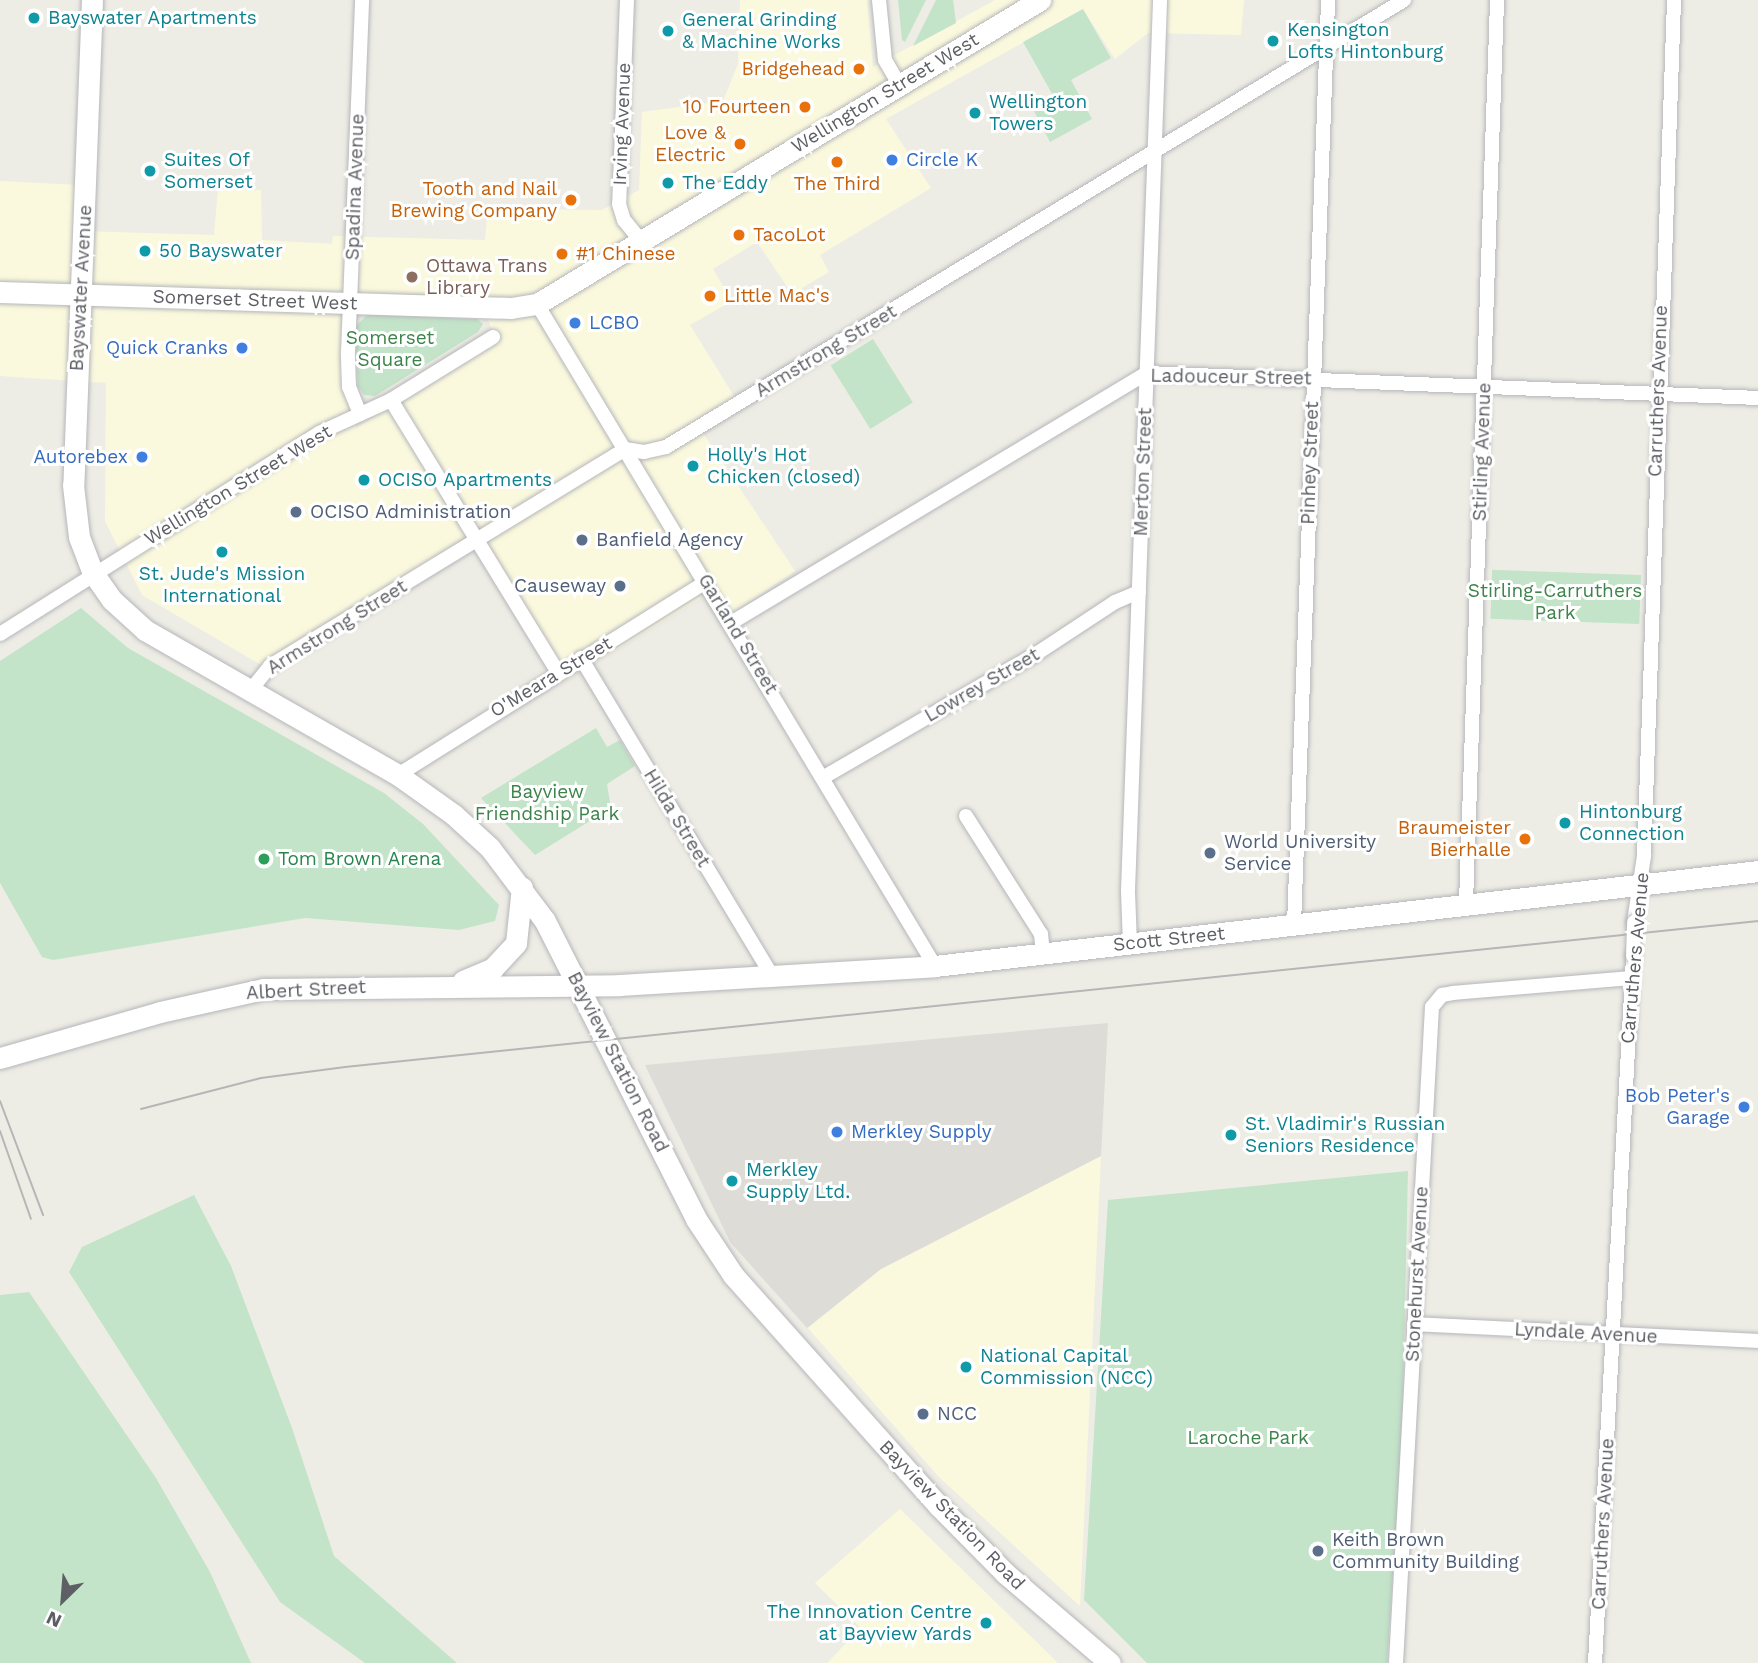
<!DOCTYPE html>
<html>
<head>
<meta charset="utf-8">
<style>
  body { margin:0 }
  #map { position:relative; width:1758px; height:1663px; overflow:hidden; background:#eeede5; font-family:"Work Sans",sans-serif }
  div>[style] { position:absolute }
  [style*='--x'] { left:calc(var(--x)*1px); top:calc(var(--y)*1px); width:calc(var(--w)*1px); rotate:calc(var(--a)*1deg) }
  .commercial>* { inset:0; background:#fbf9dd }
  .industrial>* { inset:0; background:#dddcd7 }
  .green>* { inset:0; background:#c3e4c8; transform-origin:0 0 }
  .roads { filter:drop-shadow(0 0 2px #b5b6bb) drop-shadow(0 0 2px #b5b6bb) }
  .street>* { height:14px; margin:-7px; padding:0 7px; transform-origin:7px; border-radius:7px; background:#fff }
  .secondary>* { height:21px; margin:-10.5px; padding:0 10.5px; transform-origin:10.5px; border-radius:10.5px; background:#fff }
  .tram>* { height:2px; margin:-1px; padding:0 1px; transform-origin:1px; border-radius:1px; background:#b5b6b6 }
  .bridges { filter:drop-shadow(0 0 2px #b5b6bb) drop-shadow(0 0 2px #b5b6bb) }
  .street-bridge>* { height:14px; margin:-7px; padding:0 7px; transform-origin:7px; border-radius:7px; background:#fff }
  .dots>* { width:19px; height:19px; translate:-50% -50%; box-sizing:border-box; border:4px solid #fff; border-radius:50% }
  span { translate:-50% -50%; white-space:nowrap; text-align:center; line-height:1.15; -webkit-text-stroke:6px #fff; paint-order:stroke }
  .culture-label { font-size:19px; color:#0d838f }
  .left { translate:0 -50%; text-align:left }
  .right { translate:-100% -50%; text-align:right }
  .food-label { font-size:19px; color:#c56008 }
  .street-label { font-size:19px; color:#5d5f64 }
  .shop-label { font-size:19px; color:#366cbe }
  .education-label { font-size:19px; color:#785e54 }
  .park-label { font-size:19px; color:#3c844a }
  .service-label { font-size:19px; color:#4e5e75 }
  .leisure-label { font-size:19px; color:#27864d }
  .north { position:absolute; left:28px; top:1565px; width:70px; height:70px; -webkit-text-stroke:5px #fff; paint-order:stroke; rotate:205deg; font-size:19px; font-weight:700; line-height:28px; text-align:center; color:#5d5f64 }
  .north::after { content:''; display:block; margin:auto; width:24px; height:32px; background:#5d5f64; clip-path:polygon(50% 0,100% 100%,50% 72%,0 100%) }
</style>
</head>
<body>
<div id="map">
  <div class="commercial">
    <div style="clip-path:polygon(evenodd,740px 0,867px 0,873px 67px,995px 0,1244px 0,1241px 35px,1148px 33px,1115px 59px,1083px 9px,886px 119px,931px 188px,820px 255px,829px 272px,792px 294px,757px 242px,713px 269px,732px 301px,690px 325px,742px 409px,703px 433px,795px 571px,733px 613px,718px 588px,559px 685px,467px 536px,268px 669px,142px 595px,105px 521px,106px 383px,0 376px,0 181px,79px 185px,79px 231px,214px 235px,218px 189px,261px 190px,262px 240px,332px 244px,333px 236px,485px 240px,488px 209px,602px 210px,639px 190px,642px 112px,723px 101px,738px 64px,740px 0,340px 311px,488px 320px,497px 341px,356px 428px,340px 311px)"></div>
    <div style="clip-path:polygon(1101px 1156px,1080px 1606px,939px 1477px,808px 1328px,881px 1269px)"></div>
    <div style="clip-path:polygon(900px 1509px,1058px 1663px,827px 1663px,861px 1628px,815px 1583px)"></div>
  </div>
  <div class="industrial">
    <div style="clip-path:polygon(1108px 1023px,1101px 1156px,881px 1269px,807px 1328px,730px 1242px,645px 1065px)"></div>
  </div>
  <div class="green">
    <div style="clip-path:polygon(898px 0,926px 0,905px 42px,902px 40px)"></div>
    <div style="clip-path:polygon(936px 0,953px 0,956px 23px,913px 46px)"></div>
    <div style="clip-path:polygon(1083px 9px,1111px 58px,1071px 80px,1092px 119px,1050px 142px,1034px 111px,1055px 99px,1023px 42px)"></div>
    <div style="clip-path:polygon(367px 315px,477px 319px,483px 324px,478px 332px,375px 396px,364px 395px,358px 386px,355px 327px)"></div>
    <div style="left:873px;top:339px;width:75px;height:50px;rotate:58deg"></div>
    <div style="left:1641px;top:575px;width:49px;height:149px;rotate:92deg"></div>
    <div style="clip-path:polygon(81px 608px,128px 648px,384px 793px,423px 824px,499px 905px,495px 921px,459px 930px,305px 918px,53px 960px,42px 957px,0 883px,0 661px)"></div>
    <div style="clip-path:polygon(596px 728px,607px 747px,620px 740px,635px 766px,607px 784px,611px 808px,535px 855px,481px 798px)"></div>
    <div style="clip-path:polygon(1408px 1171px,1402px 1440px,1387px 1663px,1147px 1663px,1084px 1600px,1108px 1200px)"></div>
    <div style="clip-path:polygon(194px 1195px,231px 1266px,292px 1428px,334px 1556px,457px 1663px,365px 1663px,280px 1602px,69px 1272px,82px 1247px)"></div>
    <div style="clip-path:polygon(29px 1292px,156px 1478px,210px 1572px,251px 1663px,0 1663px,0 1295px)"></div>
  </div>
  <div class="roads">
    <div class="street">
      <div style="--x:627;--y:0;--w:204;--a:92.2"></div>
      <div style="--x:619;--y:204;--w:17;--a:73"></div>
      <div style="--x:624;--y:220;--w:27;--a:51"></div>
      <div style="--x:879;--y:0;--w:60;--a:84.3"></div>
      <div style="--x:885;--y:60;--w:28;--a:60"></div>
      <div style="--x:537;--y:304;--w:772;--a:58.99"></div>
      <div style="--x:391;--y:400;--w:319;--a:58.5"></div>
      <div style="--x:360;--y:414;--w:29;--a:-112"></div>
      <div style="--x:349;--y:387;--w:35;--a:-92"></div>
      <div style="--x:348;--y:352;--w:352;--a:-87.7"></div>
      <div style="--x:731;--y:623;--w:485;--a:-31"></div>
      <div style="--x:1147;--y:373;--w:612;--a:2.34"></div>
      <div style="--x:0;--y:634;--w:377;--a:-32.2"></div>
      <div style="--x:319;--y:433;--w:79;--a:-24.6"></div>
      <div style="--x:391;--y:400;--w:120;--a:-31.7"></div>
      <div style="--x:581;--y:658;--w:373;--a:59"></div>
      <div style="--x:250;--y:691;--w:32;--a:-51"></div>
      <div style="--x:270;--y:666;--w:416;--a:-31.4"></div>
      <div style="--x:625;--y:449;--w:19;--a:9"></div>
      <div style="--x:644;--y:452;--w:23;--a:-13"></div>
      <div style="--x:666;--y:447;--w:863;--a:-31.2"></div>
      <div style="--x:398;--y:775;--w:363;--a:-32.1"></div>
      <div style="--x:824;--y:777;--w:241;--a:-30.1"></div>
      <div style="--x:1033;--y:656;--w:98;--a:-33.4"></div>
      <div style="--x:1115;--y:602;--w:26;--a:-23"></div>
      <div style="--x:966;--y:816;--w:140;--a:57.6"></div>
      <div style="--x:1041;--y:934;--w:19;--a:84"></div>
      <div style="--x:1466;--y:903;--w:904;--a:-88.03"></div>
      <div style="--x:1634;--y:922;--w:67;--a:-81.4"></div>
      <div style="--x:1644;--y:856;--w:857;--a:-87.99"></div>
      <div style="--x:1294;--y:925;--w:926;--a:-87.89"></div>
      <div style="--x:1130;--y:944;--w:53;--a:-92.2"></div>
      <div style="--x:1128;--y:891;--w:892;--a:-87.94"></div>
      <div style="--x:1414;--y:1324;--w:344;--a:2.8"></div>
      <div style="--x:1396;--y:1663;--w:657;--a:-86.86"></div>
      <div style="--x:1432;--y:1007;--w:16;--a:-50"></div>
      <div style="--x:1442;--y:995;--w:11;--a:-10"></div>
      <div style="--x:1453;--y:993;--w:178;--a:-4.8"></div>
      <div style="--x:1595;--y:1663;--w:708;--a:-86.92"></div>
    </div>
    <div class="secondary">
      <div style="--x:92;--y:0;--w:485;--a:92.2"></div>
      <div style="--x:73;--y:485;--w:52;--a:83.4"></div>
      <div style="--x:79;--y:537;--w:39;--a:69"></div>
      <div style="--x:93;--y:573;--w:33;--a:55"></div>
      <div style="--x:112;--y:600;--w:45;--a:42.3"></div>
      <div style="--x:145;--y:630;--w:292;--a:29.8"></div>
      <div style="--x:398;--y:775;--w:69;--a:35.5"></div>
      <div style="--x:454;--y:815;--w:49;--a:42.5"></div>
      <div style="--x:490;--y:848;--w:91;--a:53"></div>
      <div style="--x:545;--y:921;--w:334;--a:63.1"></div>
      <div style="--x:696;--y:1219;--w:67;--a:56.5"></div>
      <div style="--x:733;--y:1275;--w:308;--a:48.3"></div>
      <div style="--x:938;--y:1505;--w:95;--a:45.4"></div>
      <div style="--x:1005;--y:1573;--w:138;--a:40.6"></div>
      <div style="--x:0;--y:292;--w:511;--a:1.79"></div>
      <div style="--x:511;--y:308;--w:26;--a:-9"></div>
      <div style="--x:537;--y:304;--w:588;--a:-31.15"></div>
      <div style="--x:463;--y:981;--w:33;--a:-23"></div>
      <div style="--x:493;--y:968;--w:34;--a:-47"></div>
      <div style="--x:516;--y:943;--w:56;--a:-83.9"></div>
      <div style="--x:0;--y:1058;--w:166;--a:-16"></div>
      <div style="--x:160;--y:1012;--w:107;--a:-12.5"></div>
      <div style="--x:264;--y:989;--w:355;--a:-0.6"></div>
      <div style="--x:619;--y:985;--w:317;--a:-3.4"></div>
      <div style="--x:935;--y:966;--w:828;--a:-6.58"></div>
    </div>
  </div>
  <div class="tram">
    <div style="--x:0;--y:1101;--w:122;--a:69.3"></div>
    <div style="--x:141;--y:1109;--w:124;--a:-14.5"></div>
    <div style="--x:261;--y:1078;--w:85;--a:-7.5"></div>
    <div style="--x:345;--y:1067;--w:1421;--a:-5.9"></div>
    <div style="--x:0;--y:1131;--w:93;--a:70.6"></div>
  </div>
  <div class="bridges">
    <div class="street-bridge">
      <div style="--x:1633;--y:956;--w:34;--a:-88"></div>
    </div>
  </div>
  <div class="dots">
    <div style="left:34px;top:18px;background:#0f9aa8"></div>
    <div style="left:668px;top:31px;background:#0f9aa8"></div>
    <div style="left:1273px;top:41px;background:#0f9aa8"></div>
    <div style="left:859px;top:69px;background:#e8710a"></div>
    <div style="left:805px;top:107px;background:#e8710a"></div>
    <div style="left:975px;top:113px;background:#0f9aa8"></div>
    <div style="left:740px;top:144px;background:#e8710a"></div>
    <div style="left:892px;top:160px;background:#3f7fe0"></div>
    <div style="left:837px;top:162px;background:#e8710a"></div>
    <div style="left:150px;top:171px;background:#0f9aa8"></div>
    <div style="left:668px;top:183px;background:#0f9aa8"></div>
    <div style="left:571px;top:200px;background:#e8710a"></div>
    <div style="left:739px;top:235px;background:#e8710a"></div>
    <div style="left:145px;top:251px;background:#0f9aa8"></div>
    <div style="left:562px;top:254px;background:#e8710a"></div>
    <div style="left:412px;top:277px;background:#8d6e63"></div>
    <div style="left:710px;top:296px;background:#e8710a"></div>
    <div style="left:575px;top:323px;background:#3f7fe0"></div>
    <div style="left:242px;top:348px;background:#3f7fe0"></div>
    <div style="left:142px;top:457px;background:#3f7fe0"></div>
    <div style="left:693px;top:466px;background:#0f9aa8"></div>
    <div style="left:364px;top:480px;background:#0f9aa8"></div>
    <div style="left:296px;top:512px;background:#5c6f8a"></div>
    <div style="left:582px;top:540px;background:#5c6f8a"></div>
    <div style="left:222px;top:552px;background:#0f9aa8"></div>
    <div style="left:620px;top:586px;background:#5c6f8a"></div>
    <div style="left:1565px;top:823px;background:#0f9aa8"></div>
    <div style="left:1525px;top:839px;background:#e8710a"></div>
    <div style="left:1210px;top:853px;background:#5c6f8a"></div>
    <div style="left:264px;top:859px;background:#2e9e5b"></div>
    <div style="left:1744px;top:1107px;background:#3f7fe0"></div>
    <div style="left:837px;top:1132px;background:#3f7fe0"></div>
    <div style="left:1231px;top:1135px;background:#0f9aa8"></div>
    <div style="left:732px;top:1181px;background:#0f9aa8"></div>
    <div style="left:966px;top:1367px;background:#0f9aa8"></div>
    <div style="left:923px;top:1414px;background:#5c6f8a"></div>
    <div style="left:1318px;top:1551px;background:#5c6f8a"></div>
    <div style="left:986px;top:1623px;background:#0f9aa8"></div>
  </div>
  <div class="culture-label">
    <span class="left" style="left:48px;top:18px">Bayswater Apartments</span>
    <span class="left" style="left:682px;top:31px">General Grinding<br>&amp; Machine Works</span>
    <span class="left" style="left:1287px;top:41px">Kensington<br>Lofts Hintonburg</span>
    <span class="left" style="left:989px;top:113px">Wellington<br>Towers</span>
    <span class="left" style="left:164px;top:171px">Suites Of<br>Somerset</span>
    <span class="left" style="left:682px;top:183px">The Eddy</span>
    <span class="left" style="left:159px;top:251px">50 Bayswater</span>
    <span class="left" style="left:707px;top:466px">Holly's Hot<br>Chicken (closed)</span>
    <span class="left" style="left:378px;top:480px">OCISO Apartments</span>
    <span style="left:222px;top:585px">St. Jude's Mission<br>International</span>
    <span class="left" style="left:1579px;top:823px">Hintonburg<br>Connection</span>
    <span class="left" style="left:1245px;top:1135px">St. Vladimir's Russian<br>Seniors Residence</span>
    <span class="left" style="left:746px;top:1181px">Merkley<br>Supply Ltd.</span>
    <span class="left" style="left:980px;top:1367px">National Capital<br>Commission (NCC)</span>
    <span class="right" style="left:972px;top:1623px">The Innovation Centre<br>at Bayview Yards</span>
  </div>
  <div class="food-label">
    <span class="right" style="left:845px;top:69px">Bridgehead</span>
    <span class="right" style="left:791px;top:107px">10 Fourteen</span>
    <span class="right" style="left:726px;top:144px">Love &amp;<br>Electric</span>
    <span style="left:837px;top:184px">The Third</span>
    <span class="right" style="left:557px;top:200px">Tooth and Nail<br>Brewing Company</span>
    <span class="left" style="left:753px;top:235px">TacoLot</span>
    <span class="left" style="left:576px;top:254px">#1 Chinese</span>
    <span class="left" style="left:724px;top:296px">Little Mac's</span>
    <span class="right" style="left:1511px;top:839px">Braumeister<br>Bierhalle</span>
  </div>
  <div class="street-label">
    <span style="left:885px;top:93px;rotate:-31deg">Wellington Street West</span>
    <span style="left:622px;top:124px;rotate:-88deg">Irving Avenue</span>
    <span style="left:355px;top:187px;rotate:-88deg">Spadina Avenue</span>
    <span style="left:81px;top:288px;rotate:-87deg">Bayswater Avenue</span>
    <span style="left:255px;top:300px;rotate:2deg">Somerset Street West</span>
    <span style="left:826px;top:351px;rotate:-31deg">Armstrong Street</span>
    <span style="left:1231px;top:377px;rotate:1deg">Ladouceur Street</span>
    <span style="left:1658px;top:391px;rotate:-88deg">Carruthers Avenue</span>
    <span style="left:1482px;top:452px;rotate:-88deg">Stirling Avenue</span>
    <span style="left:1310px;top:463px;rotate:-88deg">Pinhey Street</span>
    <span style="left:1143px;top:472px;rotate:-88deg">Merton Street</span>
    <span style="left:238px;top:485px;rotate:-31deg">Wellington Street West</span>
    <span style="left:337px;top:627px;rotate:-32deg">Armstrong Street</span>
    <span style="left:738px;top:634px;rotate:59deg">Garland Street</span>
    <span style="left:551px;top:677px;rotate:-31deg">O'Meara Street</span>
    <span style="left:982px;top:685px;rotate:-30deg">Lowrey Street</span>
    <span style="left:677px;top:818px;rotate:59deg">Hilda Street</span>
    <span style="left:1169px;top:939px;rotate:-6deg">Scott Street</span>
    <span style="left:1635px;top:958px;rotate:-85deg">Carruthers Avenue</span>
    <span style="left:306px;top:990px;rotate:-3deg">Albert Street</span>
    <span style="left:618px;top:1062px;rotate:63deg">Bayview Station Road</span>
    <span style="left:1417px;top:1274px;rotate:-87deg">Stonehurst Avenue</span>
    <span style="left:1586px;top:1333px;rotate:3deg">Lyndale Avenue</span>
    <span style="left:952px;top:1515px;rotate:46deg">Bayview Station Road</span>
    <span style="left:1603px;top:1524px;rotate:-87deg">Carruthers Avenue</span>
  </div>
  <div class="shop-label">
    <span class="left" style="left:906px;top:160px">Circle K</span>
    <span class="left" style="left:589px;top:323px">LCBO</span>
    <span class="right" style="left:228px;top:348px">Quick Cranks</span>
    <span class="right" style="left:128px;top:457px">Autorebex</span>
    <span class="right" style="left:1730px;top:1107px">Bob Peter's<br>Garage</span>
    <span class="left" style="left:851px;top:1132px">Merkley Supply</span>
  </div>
  <div class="education-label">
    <span class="left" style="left:426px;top:277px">Ottawa Trans<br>Library</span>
  </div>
  <div class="park-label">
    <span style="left:390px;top:349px">Somerset<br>Square</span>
    <span style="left:1555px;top:602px">Stirling-Carruthers<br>Park</span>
    <span style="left:547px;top:803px">Bayview<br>Friendship Park</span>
    <span style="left:1248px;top:1438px">Laroche Park</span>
  </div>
  <div class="service-label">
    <span class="left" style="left:310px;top:512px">OCISO Administration</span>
    <span class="left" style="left:596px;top:540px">Banfield Agency</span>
    <span class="right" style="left:606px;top:586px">Causeway</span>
    <span class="left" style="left:1224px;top:853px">World University<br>Service</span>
    <span class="left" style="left:937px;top:1414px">NCC</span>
    <span class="left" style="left:1332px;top:1551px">Keith Brown<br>Community Building</span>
  </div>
  <div class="leisure-label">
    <span class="left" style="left:278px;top:859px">Tom Brown Arena</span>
  </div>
  <div class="north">N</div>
</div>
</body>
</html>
